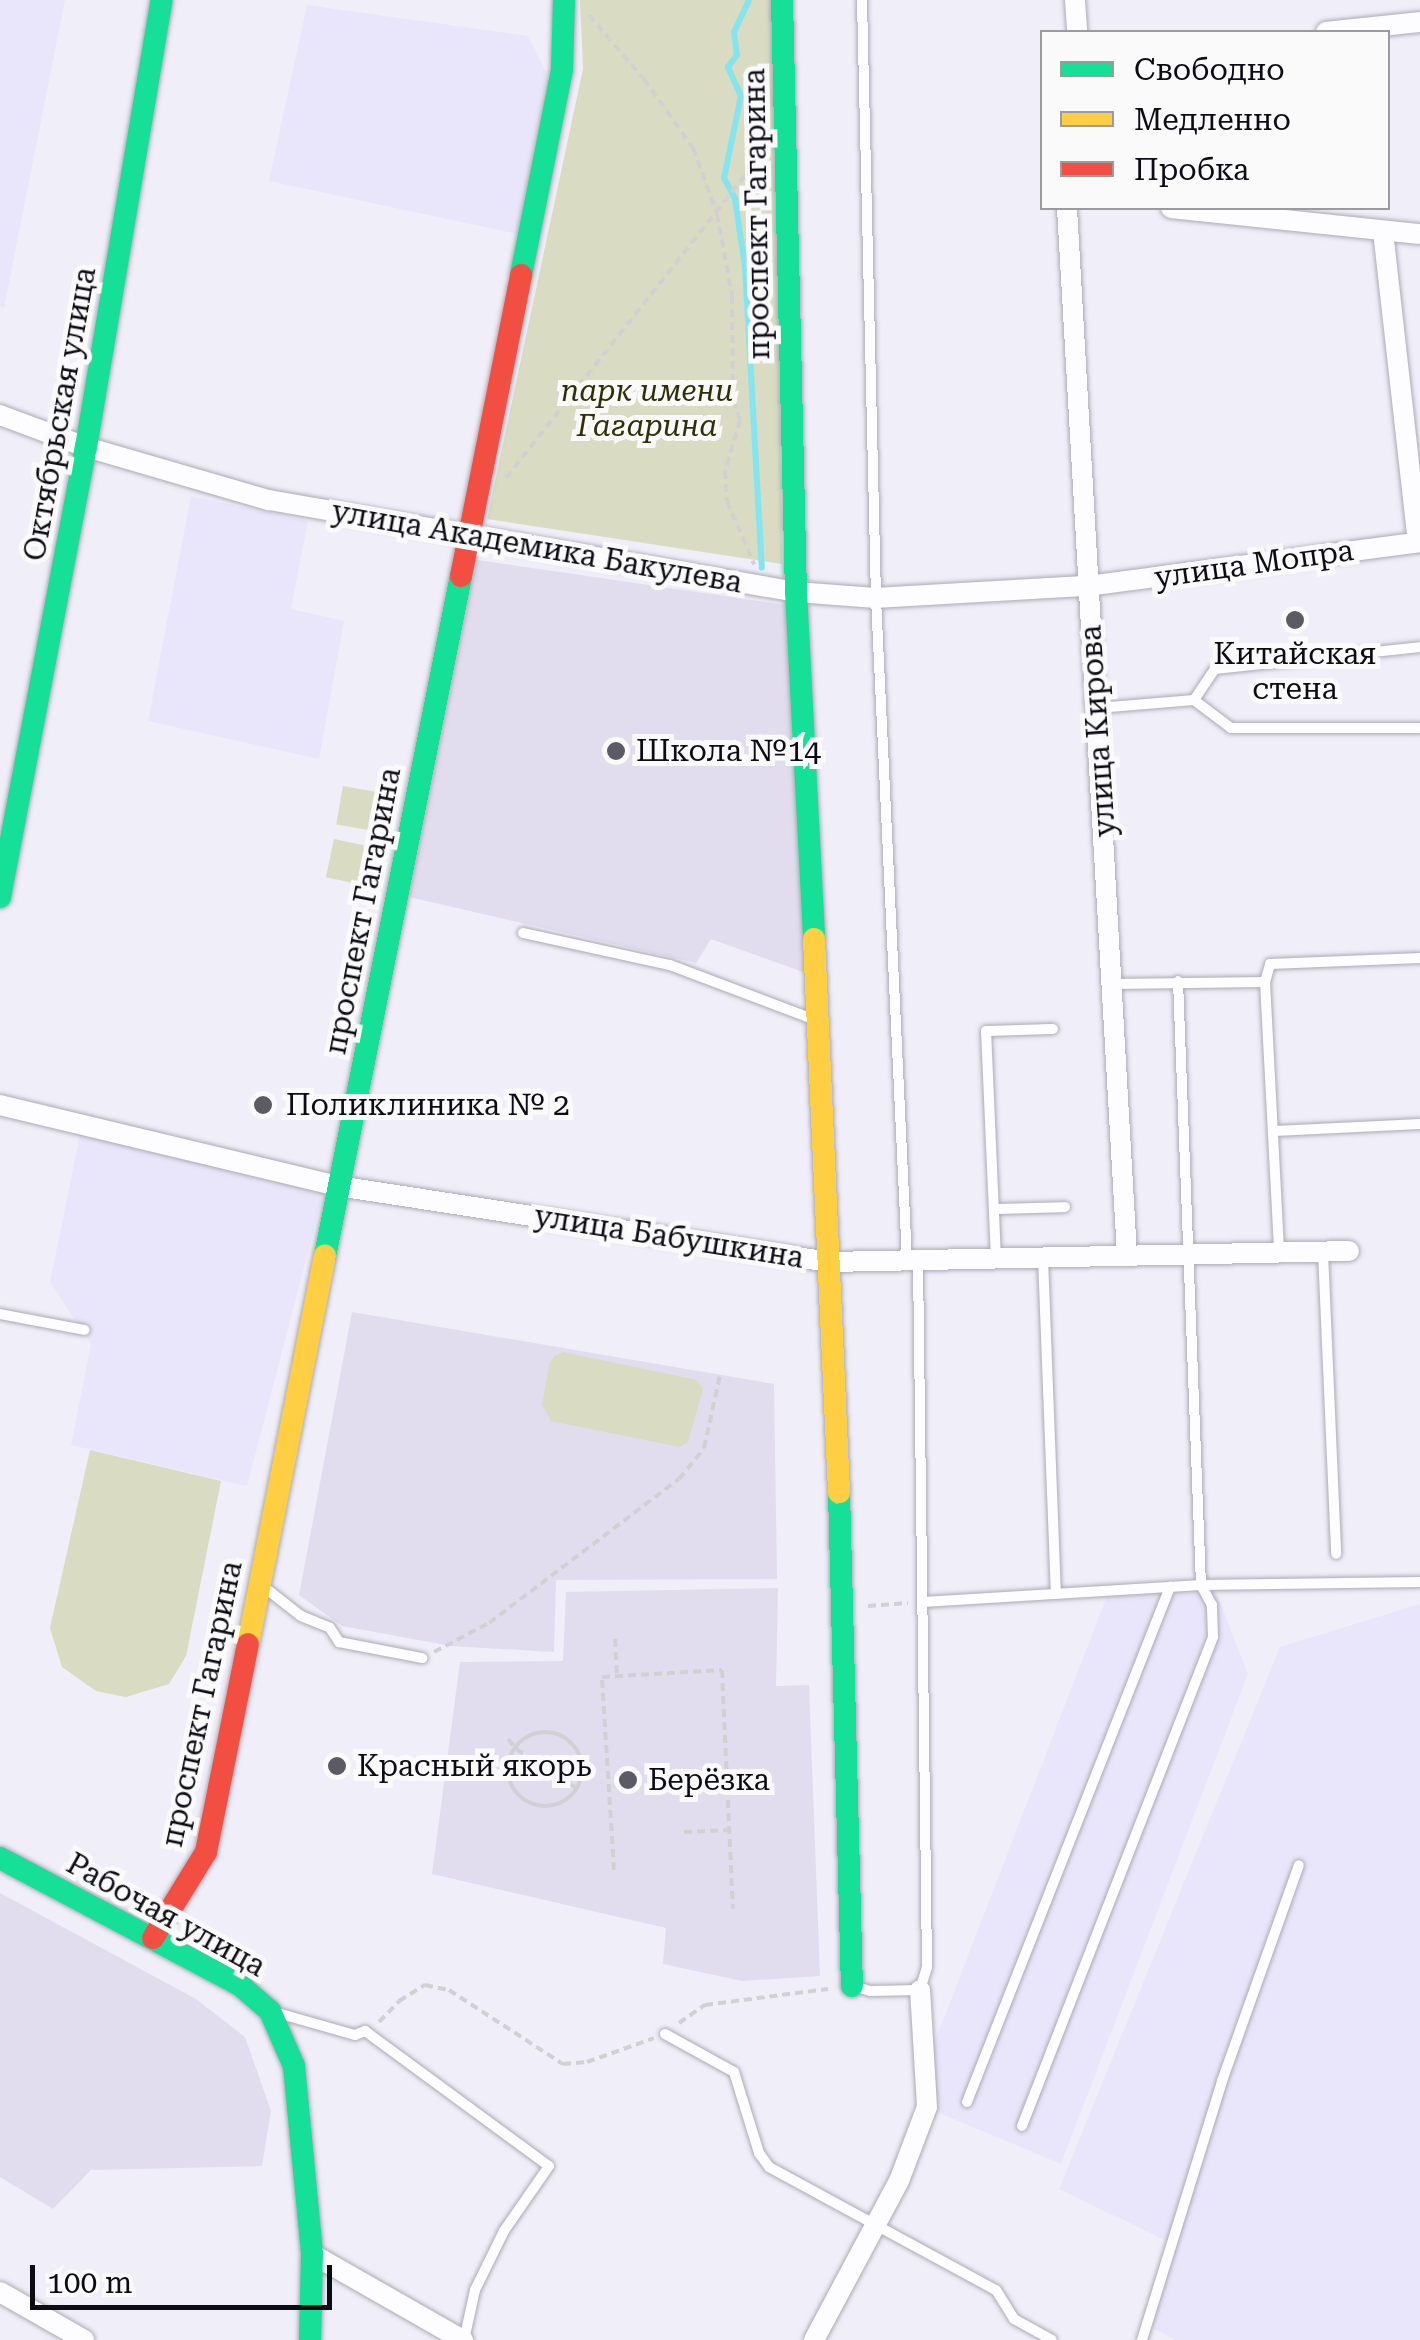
<!DOCTYPE html>
<html>
<head>
<meta charset="utf-8">
<style>
  body { margin:0 }
  #map { position:relative; width:1420px; height:2340px; overflow:hidden; background:#f0eef9; font-family:"Roboto Serif",serif }
  div>[style] { position:absolute }
  [style*='--x'] { left:calc(var(--x)*1px); top:calc(var(--y)*1px); width:calc(var(--w)*1px); rotate:calc(var(--a)*1deg) }
  .built>* { inset:0; background:#e9e6fb }
  .education>* { inset:0; background:#e1ddee }
  .green>* { inset:0; background:#d9dbc2; transform-origin:0 0 }
  .stream>* { height:6px; margin:-3px; padding:0 3px; transform-origin:3px; border-radius:3px; background:#84e5ef }
  .path>* { height:4px; margin-top:-2px; transform-origin:0; background:repeating-linear-gradient(90deg,#d1d1d4 0 8px,transparent 0 13px) }
  .path>.ring { margin:-2px; padding:0; box-sizing:content-box; background:none; border:4px solid #d1d1d4; border-radius:50% }
  .roads { filter:drop-shadow(0 0 2px #acaab4) drop-shadow(0 0 2px #acaab4) }
  .lane>* { height:10px; margin:-5px; padding:0 5px; transform-origin:5px; border-radius:5px; background:#fdfcfe }
  .street>* { height:20px; margin:-10px; padding:0 10px; transform-origin:10px; border-radius:10px; background:#fdfcfe }
  .fast>* { height:22px; margin:-11px; padding:0 11px; transform-origin:11px; border-radius:11px; background:#16e098 }
  .slow>* { height:22px; margin:-11px; padding:0 11px; transform-origin:11px; border-radius:11px; background:#ffcf43 }
  .jam>* { height:22px; margin:-11px; padding:0 11px; transform-origin:11px; border-radius:11px; background:#f24e42 }
  .dots>* { width:28px; height:28px; translate:-50% -50%; box-sizing:border-box; border:5px solid #fafafa; border-radius:50% }
  span { translate:-50% -50%; white-space:nowrap; text-align:center; line-height:1.15; -webkit-text-stroke:10px #fafafa; paint-order:stroke }
  .street-label { font-size:30px; color:#0d0b14 }
  .park-label { font-size:30px; color:#2f3006; font-style:italic }
  .poi-label { font-size:30px; color:#0d0b14 }
  .left { translate:0 -50%; text-align:left }
  .legend { position:absolute; left:1040px; top:30px; width:350px; height:180px; box-sizing:border-box; background:#fafafa; border:2px solid #9b9a9e; margin:0; padding:12px 18px; list-style:none; font-size:30px; color:#0d0b14 }
  .legend li { display:flex; align-items:center; gap:20px; height:50px }
  .legend b { width:50px; border:2px solid #9b9a9e }
  .scale { position:absolute; left:30px; top:2265px; width:302px; height:45px; box-sizing:border-box; border:5px solid #0d0b14; border-top:0; padding-left:12px; font-size:30px; line-height:35px; white-space:nowrap; color:#0d0b14; -webkit-text-stroke:8px #fafafa; paint-order:stroke }
</style>
</head>
<body>
<div id="map">
  <div class="built">
    <div style="clip-path:polygon(0 0,65px 0,4px 308px,0 306px)"></div>
    <div style="clip-path:polygon(307px 5px,528px 36px,547px 74px,517px 234px,269px 181px)"></div>
    <div style="clip-path:polygon(191px 496px,308px 521px,291px 609px,344px 621px,319px 759px,148px 721px)"></div>
    <div style="clip-path:polygon(80px 1135px,324px 1191px,247px 1486px,71px 1445px,91px 1344px,50px 1282px)"></div>
    <div style="clip-path:polygon(1216px 1592px,1248px 1674px,1061px 2164px,930px 2109px,930px 2054px,1107px 1596px)"></div>
    <div style="clip-path:polygon(1420px 1604px,1420px 2340px,1175px 2340px,1143px 2323px,1167px 2241px,1059px 2189px,1280px 1647px)"></div>
  </div>
  <div class="education">
    <div style="clip-path:polygon(477px 560px,786px 605px,806px 973px,711px 939px,696px 963px,409px 897px)"></div>
    <div style="clip-path:polygon(352px 1312px,774px 1384px,777px 1579px,556px 1580px,554px 1652px,451px 1646px,342px 1626px,299px 1595px)"></div>
    <div style="clip-path:polygon(778px 1588px,776px 1686px,809px 1685px,820px 1976px,742px 1981px,663px 1964px,666px 1928px,432px 1874px,460px 1662px,563px 1661px,566px 1592px)"></div>
    <div style="clip-path:polygon(0 1893px,196px 1999px,245px 2037px,271px 2111px,262px 2166px,91px 2170px,53px 2209px,0 2177px)"></div>
  </div>
  <div class="green">
    <div style="clip-path:polygon(580px 0,774px 0,782px 564px,487px 519px,583px 69px)"></div>
    <div style="left:343px;top:786px;width:40px;height:39px;rotate:10deg"></div>
    <div style="left:334px;top:839px;width:40px;height:39px;rotate:12deg"></div>
    <div style="clip-path:polygon(563px 1352px,697px 1380px,703px 1389px,688px 1442px,680px 1447px,551px 1421px,542px 1405px,549px 1365px,554px 1356px)"></div>
    <div style="clip-path:polygon(90px 1450px,221px 1481px,186px 1656px,169px 1684px,126px 1697px,96px 1691px,62px 1667px,50px 1628px)"></div>
  </div>
  <div class="stream">
    <div style="--x:749;--y:0;--w:35;--a:115"></div>
    <div style="--x:734;--y:32;--w:23;--a:83"></div>
    <div style="--x:737;--y:55;--w:15;--a:127"></div>
    <div style="--x:728;--y:67;--w:32;--a:66"></div>
    <div style="--x:741;--y:96;--w:84;--a:101.7"></div>
    <div style="--x:724;--y:178;--w:24;--a:62"></div>
    <div style="--x:735;--y:199;--w:69;--a:81.6"></div>
    <div style="--x:745;--y:267;--w:301;--a:86.8"></div>
  </div>
  <div class="path">
    <div style="--x:589;--y:15;--w:84;--a:49.3"></div>
    <div style="--x:644;--y:79;--w:85;--a:54.6"></div>
    <div style="--x:693;--y:148;--w:70;--a:70"></div>
    <div style="--x:717;--y:214;--w:83;--a:79.6"></div>
    <div style="--x:732;--y:296;--w:104;--a:89.4"></div>
    <div style="--x:733;--y:400;--w:21;--a:71"></div>
    <div style="--x:740;--y:420;--w:53;--a:106.4"></div>
    <div style="--x:725;--y:471;--w:30;--a:86"></div>
    <div style="--x:727;--y:501;--w:69;--a:66.8"></div>
    <div style="--x:506;--y:478;--w:415;--a:-51.7"></div>
    <div style="--x:868;--y:1606;--w:40;--a:-4.3"></div>
    <div style="--x:615;--y:1639;--w:37;--a:87"></div>
    <div style="--x:434;--y:1652;--w:62;--a:-27.8"></div>
    <div style="--x:489;--y:1623;--w:238;--a:-37.2"></div>
    <div style="--x:679;--y:1479;--w:40;--a:-51"></div>
    <div style="--x:704;--y:1448;--w:75;--a:-77.6"></div>
    <div class="ring" style="left:508px;top:1732px;width:70px;height:70px"></div>
    <div style="--x:508;--y:1739;--w:13;--a:51"></div>
    <div style="--x:516;--y:1749;--w:77;--a:32.9"></div>
    <div style="--x:684;--y:1832;--w:45;--a:-2.5"></div>
    <div style="--x:614;--y:1870;--w:193;--a:-93.6"></div>
    <div style="--x:602;--y:1677;--w:120;--a:-3.3"></div>
    <div style="--x:722;--y:1670;--w:239;--a:87.4"></div>
    <div style="--x:379;--y:2022;--w:29;--a:-46"></div>
    <div style="--x:399;--y:2001;--w:31;--a:-32"></div>
    <div style="--x:425;--y:1985;--w:25;--a:12"></div>
    <div style="--x:449;--y:1990;--w:136;--a:33"></div>
    <div style="--x:563;--y:2064;--w:24;--a:-5"></div>
    <div style="--x:587;--y:2062;--w:71;--a:-19.7"></div>
    <div style="--x:679;--y:2023;--w:32;--a:-35"></div>
    <div style="--x:705;--y:2005;--w:124;--a:-7.4"></div>
  </div>
  <div class="roads">
    <div class="lane">
      <div style="--x:862;--y:0;--w:598;--a:88.66"></div>
      <div style="--x:876;--y:598;--w:664;--a:87.32"></div>
      <div style="--x:1194;--y:700;--w:37;--a:-56"></div>
      <div style="--x:1215;--y:669;--w:206;--a:-6.1"></div>
      <div style="--x:1098;--y:708;--w:96;--a:-4.8"></div>
      <div style="--x:1194;--y:700;--w:46;--a:37.1"></div>
      <div style="--x:1231;--y:728;--w:189;--a:0"></div>
      <div style="--x:523;--y:933;--w:150;--a:12.3"></div>
      <div style="--x:670;--y:965;--w:153;--a:20.7"></div>
      <div style="--x:1265;--y:982;--w:19;--a:-74"></div>
      <div style="--x:1270;--y:964;--w:150;--a:-2.3"></div>
      <div style="--x:1113;--y:984;--w:152;--a:-0.8"></div>
      <div style="--x:1265;--y:982;--w:270;--a:87"></div>
      <div style="--x:1275;--y:1131;--w:145;--a:-2.8"></div>
      <div style="--x:994;--y:1209;--w:71;--a:-1.6"></div>
      <div style="--x:1323;--y:1252;--w:302;--a:87.5"></div>
      <div style="--x:1043;--y:1258;--w:336;--a:87.8"></div>
      <div style="--x:996;--y:1259;--w:228;--a:-92.5"></div>
      <div style="--x:986;--y:1031;--w:67;--a:-1.7"></div>
      <div style="--x:0;--y:1314;--w:86;--a:10.7"></div>
      <div style="--x:264;--y:1587;--w:47;--a:38.1"></div>
      <div style="--x:301;--y:1616;--w:31;--a:22"></div>
      <div style="--x:330;--y:1628;--w:17;--a:57"></div>
      <div style="--x:339;--y:1642;--w:85;--a:10.9"></div>
      <div style="--x:923;--y:1602;--w:279;--a:-3.5"></div>
      <div style="--x:1201;--y:1585;--w:219;--a:-0.8"></div>
      <div style="--x:853;--y:1986;--w:18;--a:16"></div>
      <div style="--x:870;--y:1991;--w:50;--a:-1.1"></div>
      <div style="--x:920;--y:1990;--w:24;--a:-73"></div>
      <div style="--x:927;--y:1967;--w:705;--a:-90.73"></div>
      <div style="--x:274;--y:2012;--w:84;--a:15.9"></div>
      <div style="--x:355;--y:2035;--w:11;--a:-22"></div>
      <div style="--x:365;--y:2031;--w:228;--a:36.3"></div>
      <div style="--x:549;--y:2166;--w:79;--a:124.7"></div>
      <div style="--x:504;--y:2231;--w:66;--a:116.2"></div>
      <div style="--x:475;--y:2290;--w:51;--a:102.4"></div>
      <div style="--x:665;--y:2034;--w:79;--a:28.8"></div>
      <div style="--x:734;--y:2072;--w:85;--a:72.8"></div>
      <div style="--x:759;--y:2153;--w:17;--a:54"></div>
      <div style="--x:769;--y:2167;--w:258;--a:28.5"></div>
      <div style="--x:996;--y:2290;--w:34;--a:58"></div>
      <div style="--x:1014;--y:2319;--w:43;--a:28.9"></div>
      <div style="--x:967;--y:2102;--w:554;--a:-68.49"></div>
      <div style="--x:1022;--y:2126;--w:525;--a:-68.66"></div>
      <div style="--x:1213;--y:1637;--w:32;--a:-92"></div>
      <div style="--x:1212;--y:1605;--w:23;--a:-119"></div>
      <div style="--x:1201;--y:1585;--w:604;--a:-92.18"></div>
      <div style="--x:1142;--y:2340;--w:271;--a:-72.8"></div>
      <div style="--x:1222;--y:2081;--w:229;--a:-70.4"></div>
    </div>
    <div class="street">
      <div style="--x:1075;--y:0;--w:32;--a:86"></div>
      <div style="--x:1326;--y:32;--w:95;--a:-6.1"></div>
      <div style="--x:1067;--y:208;--w:1049;--a:86.72"></div>
      <div style="--x:1171;--y:208;--w:250;--a:6"></div>
      <div style="--x:1383;--y:231;--w:313;--a:83.6"></div>
      <div style="--x:0;--y:415;--w:92;--a:20.4"></div>
      <div style="--x:86;--y:447;--w:191;--a:16.2"></div>
      <div style="--x:269;--y:500;--w:535;--a:9.9"></div>
      <div style="--x:796;--y:592;--w:80;--a:4.3"></div>
      <div style="--x:876;--y:598;--w:211;--a:-3.3"></div>
      <div style="--x:1087;--y:586;--w:336;--a:-7.5"></div>
      <div style="--x:0;--y:1105;--w:348;--a:13.5"></div>
      <div style="--x:338;--y:1186;--w:498;--a:8.8"></div>
      <div style="--x:830;--y:1262;--w:519;--a:-1.21"></div>
      <div style="--x:312;--y:2254;--w:174;--a:29.7"></div>
      <div style="--x:0;--y:2292;--w:97;--a:29.7"></div>
      <div style="--x:814;--y:2340;--w:180;--a:-61.9"></div>
      <div style="--x:899;--y:2181;--w:79;--a:-69.3"></div>
      <div style="--x:927;--y:2107;--w:117;--a:-93.4"></div>
    </div>
    <div class="fast">
      <div style="--x:782;--y:0;--w:592;--a:88.65"></div>
      <div style="--x:796;--y:592;--w:347;--a:87"></div>
      <div style="--x:521;--y:275;--w:210;--a:-78.7"></div>
      <div style="--x:562;--y:69;--w:69;--a:-88.3"></div>
      <div style="--x:0;--y:897;--w:458;--a:-79.2"></div>
      <div style="--x:86;--y:447;--w:453;--a:-80.4"></div>
      <div style="--x:325;--y:1256;--w:693;--a:-78.69"></div>
      <div style="--x:839;--y:1492;--w:494;--a:88.5"></div>
      <div style="--x:0;--y:1858;--w:272;--a:27.9"></div>
      <div style="--x:240;--y:1985;--w:40;--a:41"></div>
      <div style="--x:270;--y:2011;--w:60;--a:66.4"></div>
      <div style="--x:294;--y:2066;--w:189;--a:84.5"></div>
      <div style="--x:312;--y:2254;--w:86;--a:91.3"></div>
    </div>
    <div class="slow">
      <div style="--x:814;--y:939;--w:554;--a:87.41"></div>
      <div style="--x:248;--y:1644;--w:396;--a:-78.8"></div>
    </div>
    <div class="jam">
      <div style="--x:461;--y:576;--w:307;--a:-78.7"></div>
      <div style="--x:153;--y:1938;--w:101;--a:-58.4"></div>
      <div style="--x:206;--y:1852;--w:212;--a:-78.6"></div>
    </div>
  </div>
  <div class="dots">
    <div style="left:1295px;top:620px;background:#5c5a64"></div>
    <div style="left:616px;top:751px;background:#5c5a64"></div>
    <div style="left:263px;top:1105px;background:#5c5a64"></div>
    <div style="left:337px;top:1766px;background:#5c5a64"></div>
    <div style="left:628px;top:1780px;background:#5c5a64"></div>
  </div>
  <div class="street-label">
    <span style="left:757px;top:214px;rotate:-91deg">проспект Гагарина</span>
    <span style="left:60px;top:414px;rotate:-80deg">Октябрьская улица</span>
    <span style="left:537px;top:547px;rotate:10deg">улица Академика Бакулева</span>
    <span style="left:1254px;top:564px;rotate:-8deg">улица Мопра</span>
    <span style="left:1098px;top:731px;rotate:-94deg">улица Кирова</span>
    <span style="left:363px;top:911px;rotate:-79deg">проспект Гагарина</span>
    <span style="left:669px;top:1237px;rotate:9deg">улица Бабушкина</span>
    <span style="left:202px;top:1704px;rotate:-78deg">проспект Гагарина</span>
    <span style="left:166px;top:1915px;rotate:29deg">Рабочая улица</span>
  </div>
  <div class="park-label">
    <span style="left:647px;top:408px">парк имени<br>Гагарина</span>
  </div>
  <div class="poi-label">
    <span style="left:1295px;top:671px">Китайская<br>стена</span>
    <span class="left" style="left:636px;top:751px">Школа №14</span>
    <span class="left" style="left:286px;top:1105px">Поликлиника № 2</span>
    <span class="left" style="left:357px;top:1766px">Красный якорь</span>
    <span class="left" style="left:648px;top:1780px">Берёзка</span>
  </div>
  <ul class="legend">
  <li><b style="height:12px;background:#16e098"></b>Свободно</li>
  <li><b style="height:12px;background:#ffcf43"></b>Медленно</li>
  <li><b style="height:12px;background:#f24e42"></b>Пробка</li>
  </ul>
  <div class="scale">100 m</div>
</div>
</body>
</html>
